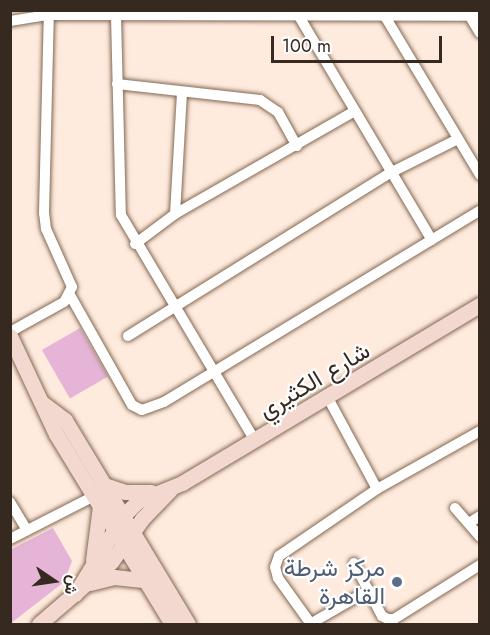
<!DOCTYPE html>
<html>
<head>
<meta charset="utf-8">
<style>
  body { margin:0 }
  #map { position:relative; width:490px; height:635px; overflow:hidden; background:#feebdd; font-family:Jost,Vazirmatn,sans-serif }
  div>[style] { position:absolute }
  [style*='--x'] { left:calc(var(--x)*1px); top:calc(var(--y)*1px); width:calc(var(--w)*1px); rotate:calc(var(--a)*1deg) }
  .building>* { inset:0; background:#e5b4d7; transform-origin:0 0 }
  .roads { filter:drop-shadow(0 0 2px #846853) drop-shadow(0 0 2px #846853) }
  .street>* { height:10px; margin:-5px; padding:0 5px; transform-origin:5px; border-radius:5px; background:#fff }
  .secondary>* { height:15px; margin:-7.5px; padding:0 7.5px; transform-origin:7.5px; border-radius:7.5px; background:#f2d8ce }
  .dots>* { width:16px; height:16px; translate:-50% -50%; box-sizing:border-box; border:3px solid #fff; border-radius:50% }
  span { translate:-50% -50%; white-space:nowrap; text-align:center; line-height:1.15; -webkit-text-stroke:4.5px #fff; paint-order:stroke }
  .street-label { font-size:24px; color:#352920 }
  .service-label { font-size:24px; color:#4e5e75 }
  .right { translate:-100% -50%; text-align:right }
  .frame { position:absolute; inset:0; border:12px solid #352920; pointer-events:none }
  .north { position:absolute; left:24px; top:551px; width:60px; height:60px; -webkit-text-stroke:4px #fff; paint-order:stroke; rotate:103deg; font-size:16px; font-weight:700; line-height:24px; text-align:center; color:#352920 }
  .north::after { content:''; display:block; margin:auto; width:21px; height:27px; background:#352920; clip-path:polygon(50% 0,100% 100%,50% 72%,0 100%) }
  .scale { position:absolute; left:271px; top:36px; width:171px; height:27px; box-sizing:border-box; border:3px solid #352920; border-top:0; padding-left:8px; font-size:18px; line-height:21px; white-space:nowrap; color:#352920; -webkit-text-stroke:4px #fff; paint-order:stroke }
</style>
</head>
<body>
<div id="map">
  <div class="building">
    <div style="left:80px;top:328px;width:56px;height:44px;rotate:60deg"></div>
    <div style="clip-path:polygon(53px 528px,72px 561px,64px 582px,10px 624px,10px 550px)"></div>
  </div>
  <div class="roads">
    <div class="street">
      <div style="--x:385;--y:10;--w:8;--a:83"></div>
      <div style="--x:386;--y:18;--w:183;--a:59.1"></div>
      <div style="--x:469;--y:15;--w:21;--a:59"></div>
      <div style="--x:116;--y:16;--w:199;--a:88.6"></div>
      <div style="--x:121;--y:215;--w:263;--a:59.3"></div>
      <div style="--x:300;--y:18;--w:258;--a:59.3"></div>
      <div style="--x:10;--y:21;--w:39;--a:-9"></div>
      <div style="--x:49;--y:15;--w:431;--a:0.1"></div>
      <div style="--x:117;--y:84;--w:144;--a:6.4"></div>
      <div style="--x:260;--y:100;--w:22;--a:34"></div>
      <div style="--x:278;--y:112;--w:39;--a:61"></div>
      <div style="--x:175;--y:214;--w:121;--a:-86.7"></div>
      <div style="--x:135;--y:244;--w:50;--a:-36.9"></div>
      <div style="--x:175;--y:214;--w:205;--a:-29.8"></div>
      <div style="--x:70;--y:295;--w:126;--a:60.6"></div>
      <div style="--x:132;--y:405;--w:11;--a:27"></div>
      <div style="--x:142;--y:410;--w:23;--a:-20"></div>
      <div style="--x:164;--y:402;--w:369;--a:-31.2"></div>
      <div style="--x:10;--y:332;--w:62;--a:-29.1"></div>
      <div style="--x:64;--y:302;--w:17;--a:-62"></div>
      <div style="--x:72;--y:287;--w:64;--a:-114.1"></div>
      <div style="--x:46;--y:229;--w:16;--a:-97"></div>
      <div style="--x:44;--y:213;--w:198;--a:-88.6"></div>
      <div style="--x:128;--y:336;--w:309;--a:-31.9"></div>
      <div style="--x:390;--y:173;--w:76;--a:-26.6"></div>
      <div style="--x:328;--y:398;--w:103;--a:61.7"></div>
      <div style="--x:10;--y:502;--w:33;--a:59"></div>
      <div style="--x:455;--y:508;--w:38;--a:49"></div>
      <div style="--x:469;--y:523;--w:13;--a:-32"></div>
      <div style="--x:10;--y:539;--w:94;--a:-27.1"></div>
      <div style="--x:354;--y:563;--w:60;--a:62.2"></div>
      <div style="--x:382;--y:616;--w:7;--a:27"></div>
      <div style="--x:388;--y:619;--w:6;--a:0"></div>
      <div style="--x:394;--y:619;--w:102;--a:-32.1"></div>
      <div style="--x:310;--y:624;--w:68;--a:-30"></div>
      <div style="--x:311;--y:624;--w:57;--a:-125.7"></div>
      <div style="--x:278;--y:578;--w:11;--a:-105"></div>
      <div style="--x:275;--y:567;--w:12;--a:-70"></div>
      <div style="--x:279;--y:556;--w:119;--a:-34.4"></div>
      <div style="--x:377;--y:489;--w:118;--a:-29.4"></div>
    </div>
    <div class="secondary">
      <div style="--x:10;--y:336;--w:108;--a:64.9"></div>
      <div style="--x:56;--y:434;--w:223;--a:58.6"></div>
      <div style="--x:41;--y:402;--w:30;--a:37"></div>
      <div style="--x:65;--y:420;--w:238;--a:58.9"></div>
      <div style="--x:104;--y:485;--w:22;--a:18"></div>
      <div style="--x:125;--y:492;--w:26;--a:0"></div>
      <div style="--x:93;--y:560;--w:54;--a:-82.6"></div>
      <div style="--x:90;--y:583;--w:25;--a:-14"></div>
      <div style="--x:114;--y:577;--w:31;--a:6"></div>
      <div style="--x:75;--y:594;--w:92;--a:-58.4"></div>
      <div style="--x:123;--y:516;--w:21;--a:-45"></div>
      <div style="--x:138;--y:501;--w:48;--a:-22.2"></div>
      <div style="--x:182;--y:483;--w:347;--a:-30.9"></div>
      <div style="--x:39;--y:624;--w:95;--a:-40.7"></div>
      <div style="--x:111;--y:562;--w:53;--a:-54.2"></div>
      <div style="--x:142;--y:519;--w:40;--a:-46"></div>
    </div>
  </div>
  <div class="dots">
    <div style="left:397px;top:582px;background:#5c6f8a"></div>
  </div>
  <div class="street-label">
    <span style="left:314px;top:380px;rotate:-31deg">شارع الكثيري</span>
  </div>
  <div class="service-label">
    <span class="right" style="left:385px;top:582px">مركز شرطة<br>القاهرة</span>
  </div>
  <div class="frame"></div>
  <div class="north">ش</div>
  <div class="scale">100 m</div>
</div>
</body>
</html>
